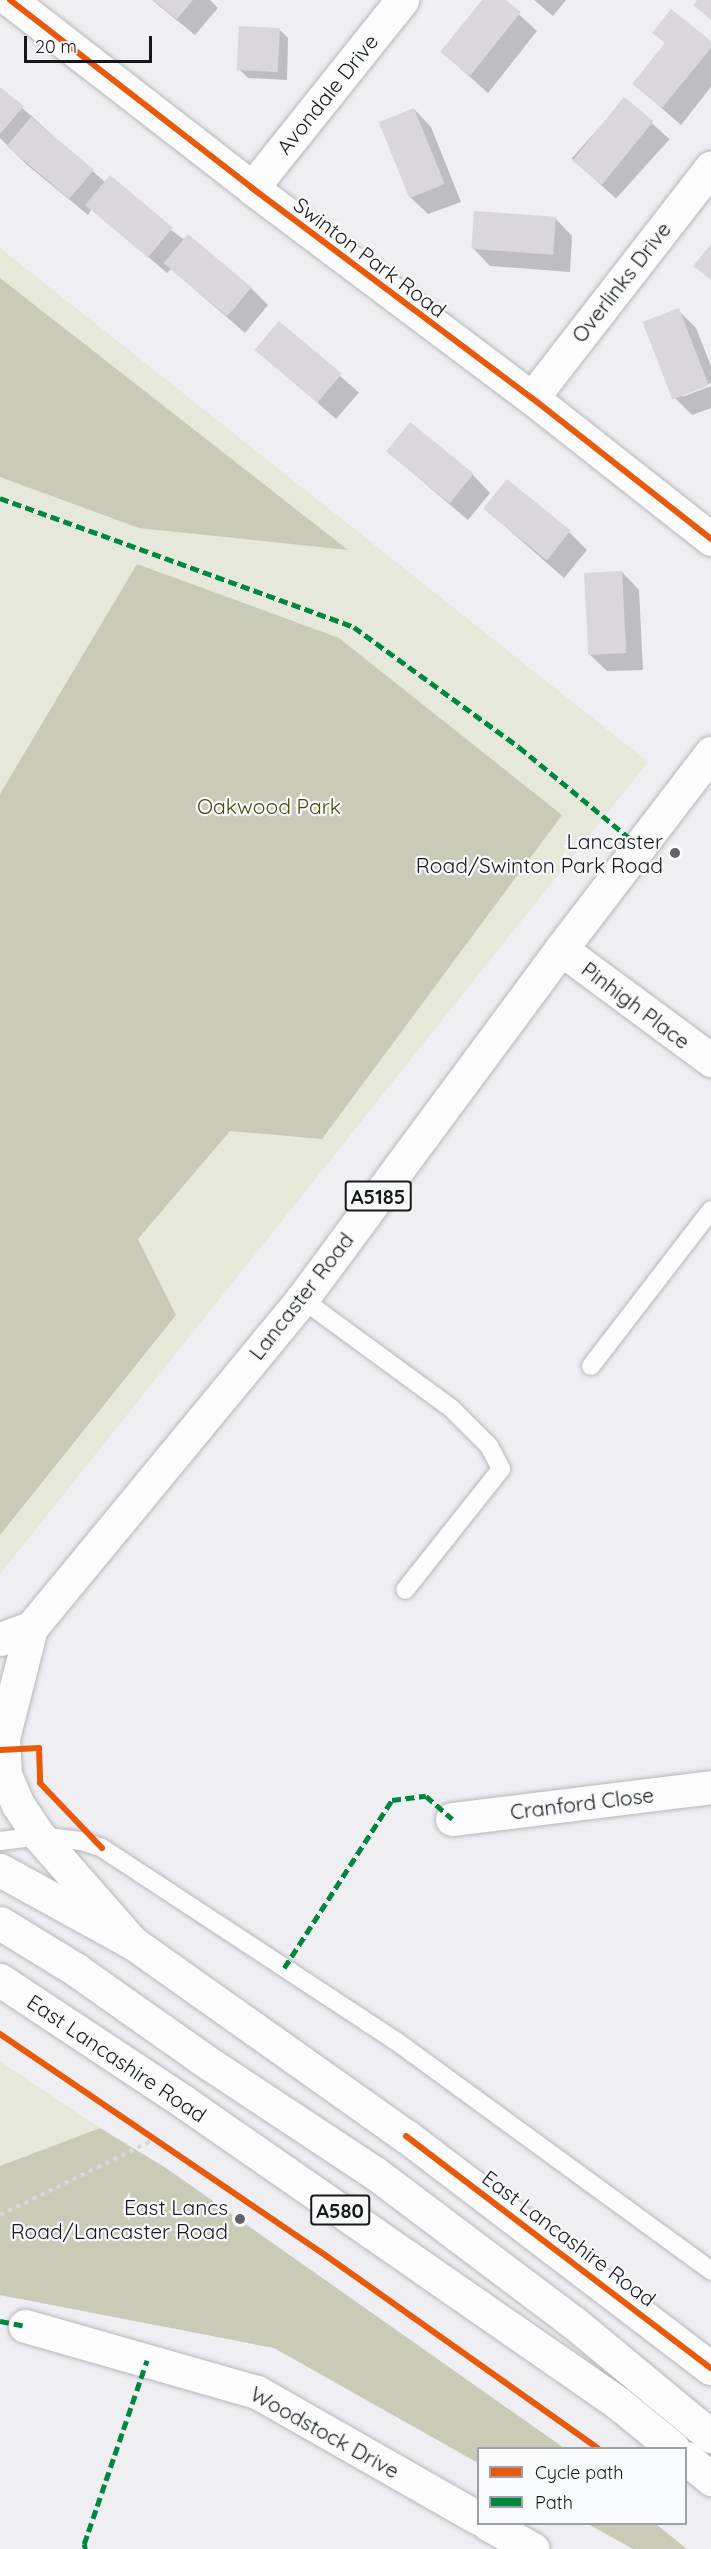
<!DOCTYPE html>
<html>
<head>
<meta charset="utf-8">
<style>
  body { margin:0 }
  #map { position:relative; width:711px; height:2549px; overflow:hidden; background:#eeeef3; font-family:Quicksand,sans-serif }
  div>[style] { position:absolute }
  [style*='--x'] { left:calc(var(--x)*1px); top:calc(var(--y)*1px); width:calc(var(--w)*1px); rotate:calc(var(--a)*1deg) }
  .green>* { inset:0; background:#e6e8d9 }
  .forest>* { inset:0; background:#cacbb7 }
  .shadow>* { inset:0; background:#0003; transform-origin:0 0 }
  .building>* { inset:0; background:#d9d7d9; transform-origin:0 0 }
  .path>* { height:4px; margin-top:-2px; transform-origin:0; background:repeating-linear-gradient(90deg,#d8d8da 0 4.5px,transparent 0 9px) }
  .roads { filter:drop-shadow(0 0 2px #b8b8bb) drop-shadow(0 0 2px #b8b8bb) }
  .service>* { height:18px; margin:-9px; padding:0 9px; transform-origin:9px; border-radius:9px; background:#fcfcfd }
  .minor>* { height:33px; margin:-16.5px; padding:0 16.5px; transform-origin:16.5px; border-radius:16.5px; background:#fcfcfd }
  .tertiary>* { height:33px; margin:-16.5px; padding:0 16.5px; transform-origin:16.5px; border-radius:16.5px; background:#fcfcfd }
  .primary>* { height:33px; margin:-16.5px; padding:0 16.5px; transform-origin:16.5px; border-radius:16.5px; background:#fcfcfd }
  .trunk>* { height:33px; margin:-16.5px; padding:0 16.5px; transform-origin:16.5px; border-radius:16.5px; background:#fcfcfd }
  .quiet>* { height:4.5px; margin-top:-2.25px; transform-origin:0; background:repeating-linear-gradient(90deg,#00873e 0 9px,transparent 0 13.5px) }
  .cycleway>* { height:6px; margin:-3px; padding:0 3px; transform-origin:3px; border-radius:3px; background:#e8590c }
  .dots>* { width:16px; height:16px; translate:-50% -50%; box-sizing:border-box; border:3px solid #f9fafe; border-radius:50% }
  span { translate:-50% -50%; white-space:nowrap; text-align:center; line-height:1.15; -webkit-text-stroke:4.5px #f9fafe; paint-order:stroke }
  .shield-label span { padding:2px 4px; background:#f9fafe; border:2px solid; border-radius:4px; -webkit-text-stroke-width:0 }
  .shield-label { font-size:20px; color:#18181c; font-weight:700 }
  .street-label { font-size:21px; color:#18181c }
  .park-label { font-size:21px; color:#494b02 }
  .poi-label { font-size:21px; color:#18181c }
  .right { translate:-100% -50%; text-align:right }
  .legend { position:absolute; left:477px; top:2447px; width:210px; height:78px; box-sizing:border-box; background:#f9fafe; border:2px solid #9fa0a4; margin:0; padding:8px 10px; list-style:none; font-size:18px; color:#18181c }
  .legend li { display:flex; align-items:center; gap:12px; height:30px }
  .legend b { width:30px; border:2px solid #9fa0a4 }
  .scale { position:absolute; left:24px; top:36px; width:128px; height:27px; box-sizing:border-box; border:3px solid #18181c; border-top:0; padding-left:8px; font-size:18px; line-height:21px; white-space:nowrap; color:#18181c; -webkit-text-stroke:4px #f9fafe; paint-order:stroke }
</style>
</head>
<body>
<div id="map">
  <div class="green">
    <div style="clip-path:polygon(0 248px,648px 762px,0 1574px)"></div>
    <div style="clip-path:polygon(0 2061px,100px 2128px,0 2166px)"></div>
  </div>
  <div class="forest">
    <div style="clip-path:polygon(0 278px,348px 550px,139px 528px,0 477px)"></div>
    <div style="clip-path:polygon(137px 564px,339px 638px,562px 815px,322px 1139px,230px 1131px,138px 1239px,176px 1315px,0 1535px,0 794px)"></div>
    <div style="clip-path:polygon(100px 2128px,166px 2168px,564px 2448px,478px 2448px,478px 2463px,274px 2348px,0 2295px,0 2166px)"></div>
    <div style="clip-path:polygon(588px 2524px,656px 2524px,687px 2549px,633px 2549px)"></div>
  </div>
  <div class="shadow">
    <div style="clip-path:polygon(152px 0,210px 0,218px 8px,195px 35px)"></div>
    <div style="clip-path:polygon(484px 0,503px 0,537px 31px,488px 93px,442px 52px)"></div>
    <div style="clip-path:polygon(534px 0,566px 0,553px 16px)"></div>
    <div style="clip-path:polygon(279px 29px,288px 38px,287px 80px,248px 78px,239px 69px)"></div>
    <div style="clip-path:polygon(654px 33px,711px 43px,711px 87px,681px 125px,634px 84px,666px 44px)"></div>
    <div style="clip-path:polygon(0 88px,106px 183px,251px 288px,268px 305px,245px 333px,171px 269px,167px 273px,92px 209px,88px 215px,26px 164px,0 138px)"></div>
    <div style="left:625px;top:99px;width:60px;height:80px;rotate:42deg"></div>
    <div style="clip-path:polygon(414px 109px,431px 127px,461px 202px,428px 214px,410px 197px)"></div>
    <div style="clip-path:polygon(555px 218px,572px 236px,570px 272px,490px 266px,473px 248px)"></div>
    <div style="clip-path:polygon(678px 310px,696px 328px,711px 366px,711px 383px,682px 394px,682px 397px,711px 386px,711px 408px,692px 415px,675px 398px)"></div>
    <div style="left:279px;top:323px;width:106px;height:35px;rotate:41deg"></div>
    <div style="clip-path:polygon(388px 452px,473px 475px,490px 493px,468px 520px)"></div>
    <div style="clip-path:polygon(485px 509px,570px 533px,587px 550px,564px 578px)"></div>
    <div style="clip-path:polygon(622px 572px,639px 590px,643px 670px,607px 671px,589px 654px)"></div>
  </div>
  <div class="building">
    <div style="clip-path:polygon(153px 0,193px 0,177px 19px)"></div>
    <div style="clip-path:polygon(482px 0,506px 0,521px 12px,470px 76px,440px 52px)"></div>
    <div style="clip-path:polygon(697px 0,711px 0,711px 20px,693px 5px)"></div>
    <div style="clip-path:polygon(671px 9px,711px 41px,711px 48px,662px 108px,632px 84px,665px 43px,652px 33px)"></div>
    <div style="left:239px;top:26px;width:41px;height:44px;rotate:3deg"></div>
    <div style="clip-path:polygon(0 87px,24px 106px,0 134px)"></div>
    <div style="left:624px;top:97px;width:38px;height:82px;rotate:39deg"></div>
    <div style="left:414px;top:108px;width:82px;height:38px;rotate:68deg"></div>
    <div style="left:31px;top:117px;width:82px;height:38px;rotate:40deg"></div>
    <div style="left:110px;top:175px;width:82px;height:39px;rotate:40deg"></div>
    <div style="left:474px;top:211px;width:82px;height:38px;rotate:4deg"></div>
    <div style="left:188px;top:234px;width:83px;height:38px;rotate:40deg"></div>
    <div style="clip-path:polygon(711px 244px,711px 280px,693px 266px)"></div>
    <div style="left:679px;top:308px;width:83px;height:39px;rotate:69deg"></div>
    <div style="left:279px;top:321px;width:82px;height:38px;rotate:40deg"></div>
    <div style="left:410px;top:422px;width:82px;height:38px;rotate:39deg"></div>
    <div style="left:507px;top:479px;width:82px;height:38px;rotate:39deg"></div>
    <div style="left:622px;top:571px;width:82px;height:38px;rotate:87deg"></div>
  </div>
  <div class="path">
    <div style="--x:0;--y:2215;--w:173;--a:-26.1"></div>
  </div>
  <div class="roads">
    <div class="service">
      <div style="--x:302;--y:1299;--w:185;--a:36.2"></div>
      <div style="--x:451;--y:1408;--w:54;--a:45"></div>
      <div style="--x:489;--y:1446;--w:26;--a:62"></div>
      <div style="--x:501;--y:1469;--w:154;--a:128.4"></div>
      <div style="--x:591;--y:1366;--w:197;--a:-52.4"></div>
      <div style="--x:0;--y:1841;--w:39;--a:-7"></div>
      <div style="--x:39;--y:1836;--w:42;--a:6.8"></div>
      <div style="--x:81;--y:1841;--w:22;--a:18"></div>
      <div style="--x:102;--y:1848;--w:352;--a:33.3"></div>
      <div style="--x:396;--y:2041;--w:390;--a:36.1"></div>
    </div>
    <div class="minor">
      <div style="--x:252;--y:188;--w:241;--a:-51.4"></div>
      <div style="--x:532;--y:398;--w:292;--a:-52.2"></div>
      <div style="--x:561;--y:949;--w:187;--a:36.5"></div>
      <div style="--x:452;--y:1819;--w:261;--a:-7"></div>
      <div style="--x:25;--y:2326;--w:241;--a:15.9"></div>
      <div style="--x:257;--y:2392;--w:254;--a:29.7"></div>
      <div style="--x:488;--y:2524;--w:51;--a:29.1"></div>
    </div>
    <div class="tertiary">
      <div style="--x:10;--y:0;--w:306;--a:37.8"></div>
      <div style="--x:252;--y:188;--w:350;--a:36.9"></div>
      <div style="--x:532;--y:398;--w:228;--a:38.2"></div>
    </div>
    <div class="primary">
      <div style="--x:0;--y:1639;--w:33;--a:-20"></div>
      <div style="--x:0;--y:1923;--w:88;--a:31.5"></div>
      <div style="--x:75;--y:1969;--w:154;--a:35.2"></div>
      <div style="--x:201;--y:2058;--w:209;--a:33.5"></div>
      <div style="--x:375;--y:2173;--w:248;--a:37"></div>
      <div style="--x:573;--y:2322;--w:179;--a:39.6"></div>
      <div style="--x:131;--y:1941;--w:140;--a:-131.2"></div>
      <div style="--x:39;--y:1836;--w:37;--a:-124"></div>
      <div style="--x:18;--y:1805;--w:33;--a:-113"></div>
      <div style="--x:5;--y:1775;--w:37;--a:-93"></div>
      <div style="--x:3;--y:1738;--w:114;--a:-75.7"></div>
      <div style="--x:31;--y:1628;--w:426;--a:-50.5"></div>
      <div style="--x:302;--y:1299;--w:435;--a:-53.5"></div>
      <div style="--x:561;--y:949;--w:247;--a:-52.6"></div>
    </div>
    <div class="trunk">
      <div style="--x:0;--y:1870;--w:152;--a:28.8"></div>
      <div style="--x:133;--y:1943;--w:334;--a:35.3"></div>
      <div style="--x:406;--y:2136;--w:383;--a:37.3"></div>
      <div style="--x:0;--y:1980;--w:221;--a:33.5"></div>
      <div style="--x:184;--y:2102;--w:528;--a:34.74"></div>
      <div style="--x:618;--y:2403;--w:71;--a:39.3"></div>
      <div style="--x:686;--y:2458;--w:33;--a:40"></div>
    </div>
  </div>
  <div class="quiet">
    <div style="--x:0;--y:498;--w:377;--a:20"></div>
    <div style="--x:354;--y:627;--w:204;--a:36"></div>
    <div style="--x:519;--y:747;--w:156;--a:39.5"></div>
    <div style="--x:284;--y:1968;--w:200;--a:-57.3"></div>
    <div style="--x:392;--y:1800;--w:34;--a:-7"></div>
    <div style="--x:426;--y:1796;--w:35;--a:41"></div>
    <div style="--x:0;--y:2321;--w:25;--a:11"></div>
    <div style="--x:85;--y:2549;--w:5;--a:-101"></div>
    <div style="--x:84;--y:2544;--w:194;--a:-71.1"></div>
  </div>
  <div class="cycleway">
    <div style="--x:10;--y:0;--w:306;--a:37.8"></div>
    <div style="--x:252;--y:188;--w:350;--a:36.9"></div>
    <div style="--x:532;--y:398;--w:228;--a:38.2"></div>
    <div style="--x:0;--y:1750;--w:39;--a:-3"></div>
    <div style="--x:39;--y:1748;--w:35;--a:88"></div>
    <div style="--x:40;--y:1783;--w:90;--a:46.4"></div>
    <div style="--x:0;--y:2034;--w:393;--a:34.2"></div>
    <div style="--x:325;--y:2255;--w:334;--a:35.3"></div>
    <div style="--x:406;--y:2136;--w:383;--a:37.3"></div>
  </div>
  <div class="dots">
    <div style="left:675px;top:853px;background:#636367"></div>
    <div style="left:240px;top:2219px;background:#636367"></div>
  </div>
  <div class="shield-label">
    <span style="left:378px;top:1196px">A5185</span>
    <span style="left:340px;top:2210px">A580</span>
  </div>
  <div class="street-label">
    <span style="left:327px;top:94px;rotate:-51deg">Avondale Drive</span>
    <span style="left:370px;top:257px;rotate:37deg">Swinton Park Road</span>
    <span style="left:621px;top:282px;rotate:-52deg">Overlinks Drive</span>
    <span style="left:636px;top:1005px;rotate:37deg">Pinhigh Place</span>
    <span style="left:301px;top:1296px;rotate:-52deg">Lancaster Road</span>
    <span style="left:582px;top:1803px;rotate:-7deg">Cranford Close</span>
    <span style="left:117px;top:2058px;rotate:34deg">East Lancashire Road</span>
    <span style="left:569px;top:2238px;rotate:37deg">East Lancashire Road</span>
    <span style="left:325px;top:2432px;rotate:29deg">Woodstock Drive</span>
  </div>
  <div class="park-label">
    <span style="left:269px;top:806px">Oakwood Park</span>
  </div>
  <div class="poi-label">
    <span class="right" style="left:663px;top:853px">Lancaster<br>Road/Swinton Park Road</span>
    <span class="right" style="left:228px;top:2219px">East Lancs<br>Road/Lancaster Road</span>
  </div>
  <ul class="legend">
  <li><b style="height:8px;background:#e8590c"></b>Cycle path</li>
  <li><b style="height:8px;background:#00873e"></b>Path</li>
  </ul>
  <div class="scale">20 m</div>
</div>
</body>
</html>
